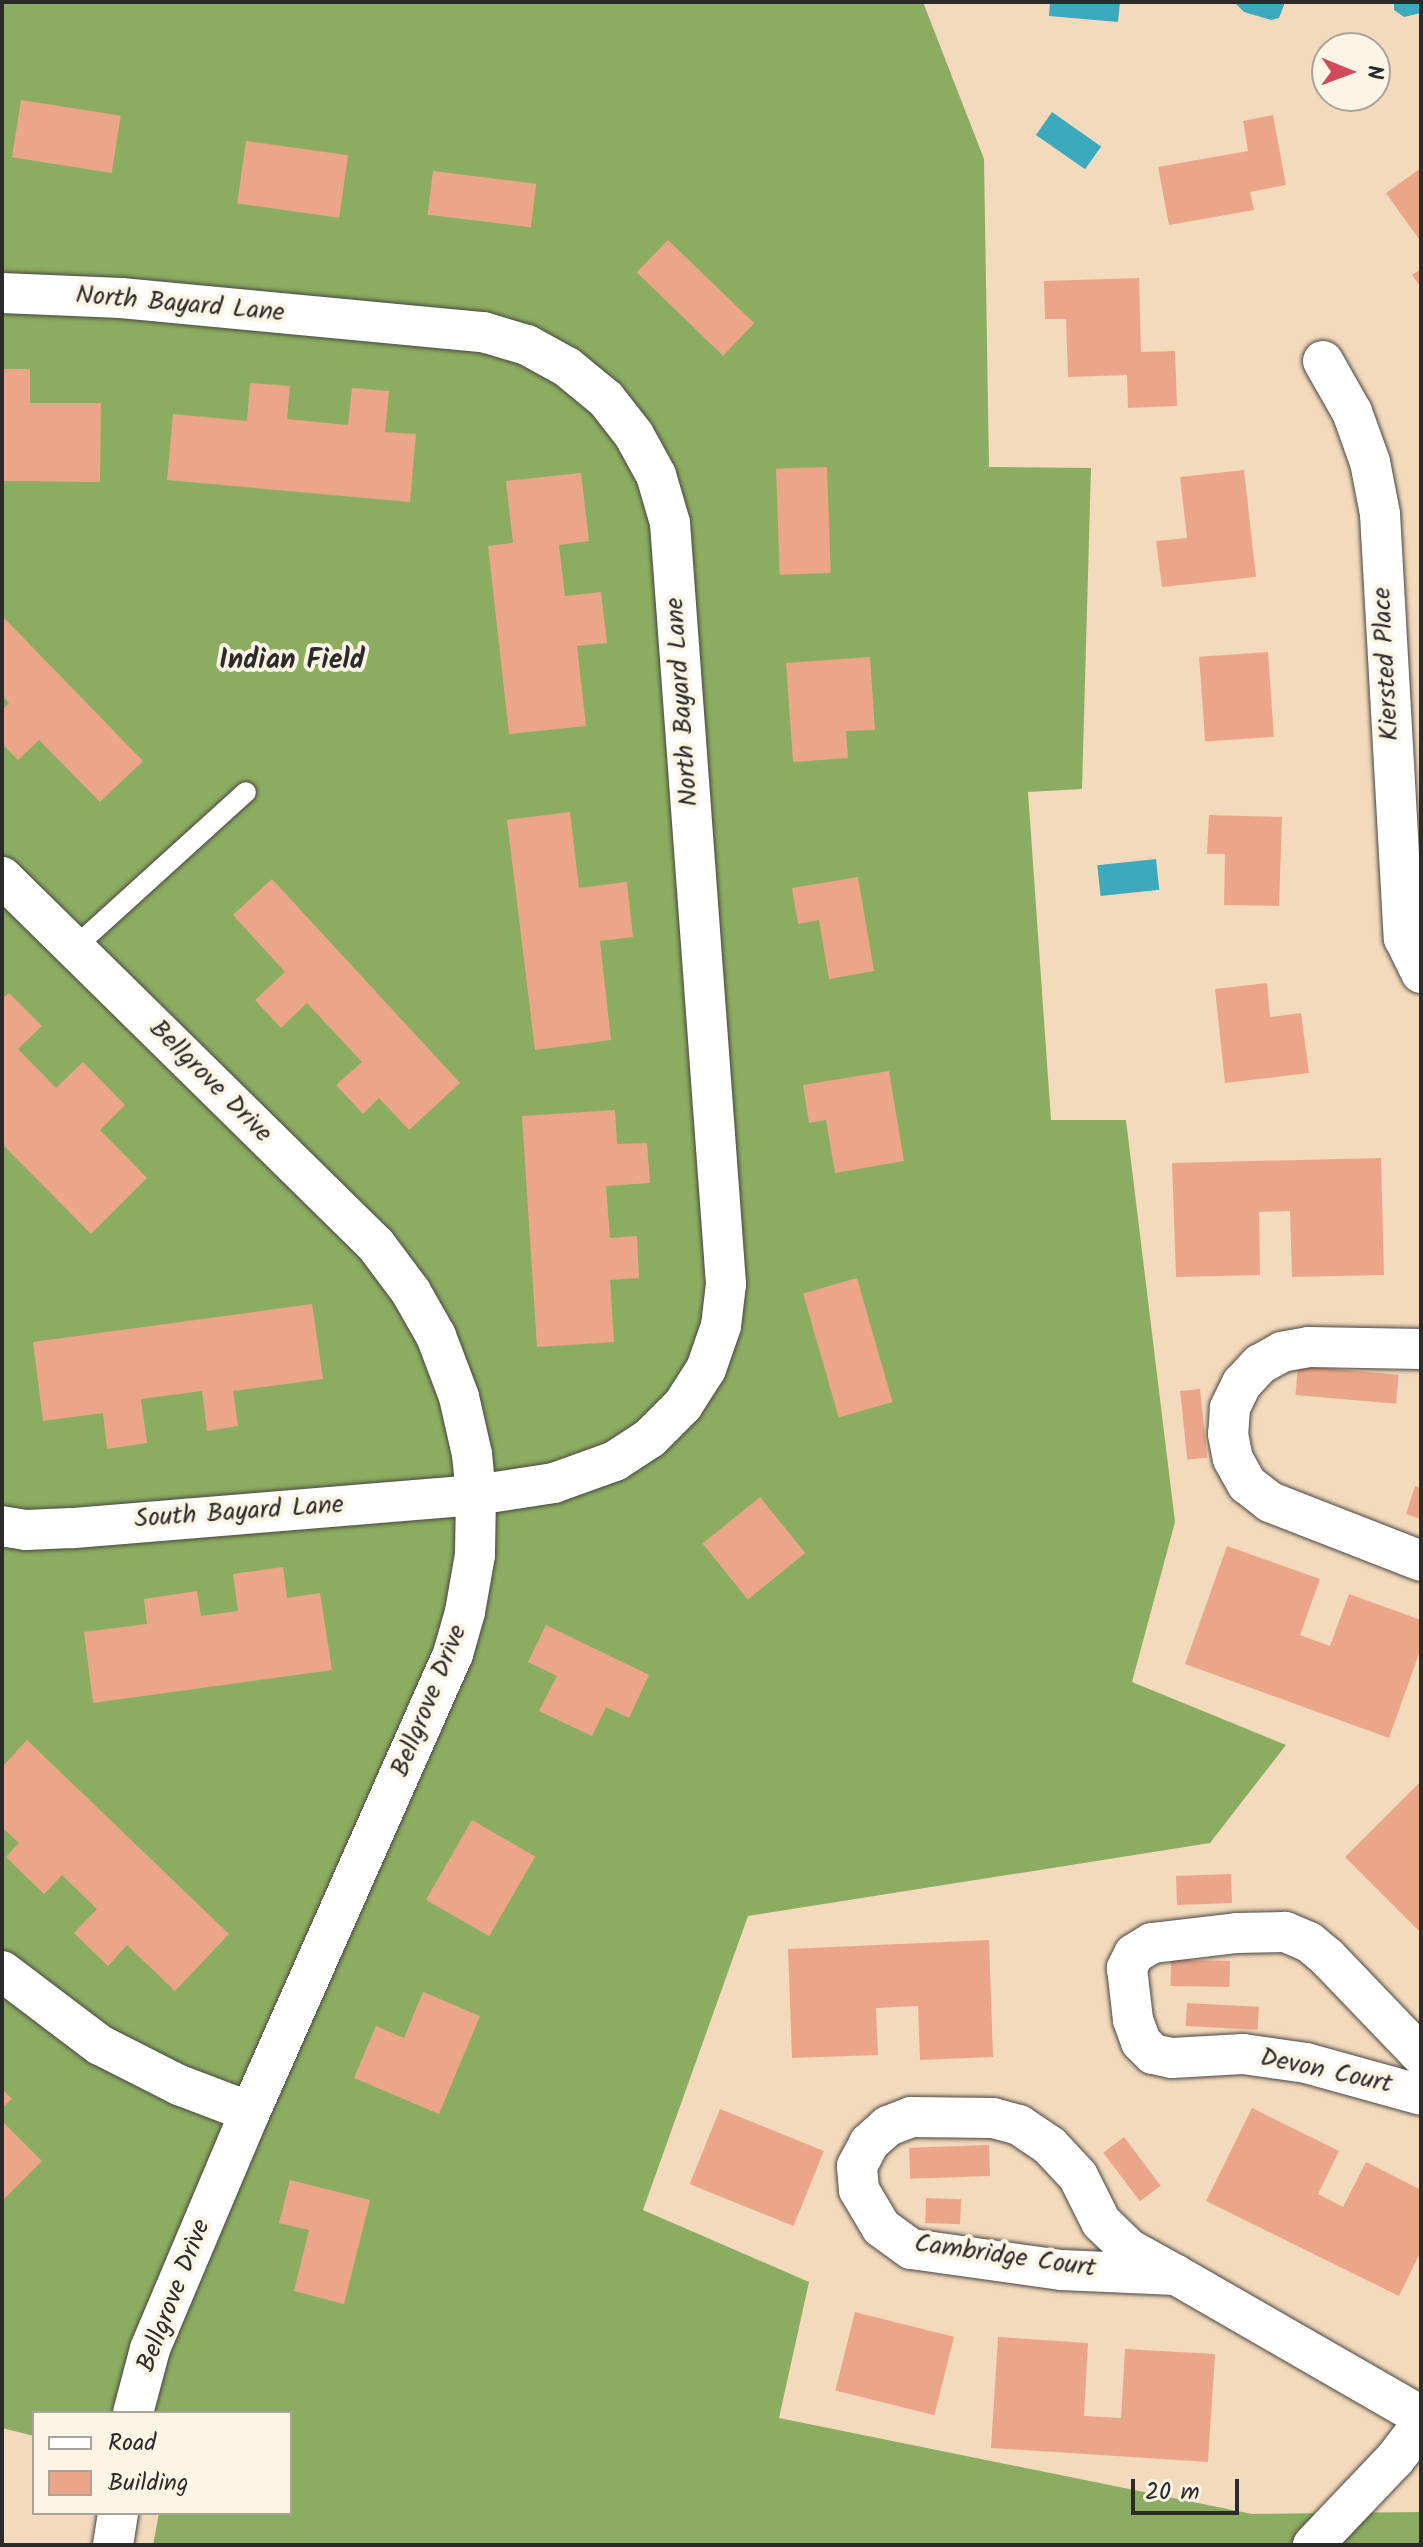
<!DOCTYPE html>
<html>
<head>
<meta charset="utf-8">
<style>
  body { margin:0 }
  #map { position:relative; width:1423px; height:2547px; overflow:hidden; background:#f3dabc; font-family:Kalam,sans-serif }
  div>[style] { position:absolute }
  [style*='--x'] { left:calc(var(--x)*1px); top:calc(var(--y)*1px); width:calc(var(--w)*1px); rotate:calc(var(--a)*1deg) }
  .forest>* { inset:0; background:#8cad61 }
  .water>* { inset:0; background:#3da9bc; transform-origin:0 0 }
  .building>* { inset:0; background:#eba689; transform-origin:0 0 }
  .roads { filter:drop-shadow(0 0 2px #494541) drop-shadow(0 0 2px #494541) }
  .lane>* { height:20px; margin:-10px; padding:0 10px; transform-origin:10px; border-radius:10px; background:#fff }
  .street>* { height:40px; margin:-20px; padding:0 20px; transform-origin:20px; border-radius:20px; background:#fff }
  span { translate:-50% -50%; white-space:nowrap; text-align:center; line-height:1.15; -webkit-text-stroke:8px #fcf5e5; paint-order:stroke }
  .street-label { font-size:26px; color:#2b2b2b }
  .neighbourhood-label { font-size:28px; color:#2b2b2b; font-weight:700 }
  .frame { position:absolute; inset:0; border:4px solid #2b2b2b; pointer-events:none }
  .legend { position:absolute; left:32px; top:2411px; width:260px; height:104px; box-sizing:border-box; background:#fcf5e5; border:2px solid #a8a49b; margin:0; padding:10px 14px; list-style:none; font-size:24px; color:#2b2b2b }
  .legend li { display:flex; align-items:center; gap:16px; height:40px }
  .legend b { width:40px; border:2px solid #a8a49b }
  .north { position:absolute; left:1311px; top:32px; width:80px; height:80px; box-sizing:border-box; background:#fcf5e5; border:2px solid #a8a49b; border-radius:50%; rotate:91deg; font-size:22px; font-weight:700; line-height:32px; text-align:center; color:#2b2b2b }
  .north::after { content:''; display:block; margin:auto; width:28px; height:36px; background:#d1495b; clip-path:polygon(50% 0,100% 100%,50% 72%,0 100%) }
  .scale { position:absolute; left:1131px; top:2479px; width:108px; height:36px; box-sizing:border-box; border:4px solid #2b2b2b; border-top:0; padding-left:10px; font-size:24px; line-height:28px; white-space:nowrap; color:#2b2b2b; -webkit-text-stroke:6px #fcf5e5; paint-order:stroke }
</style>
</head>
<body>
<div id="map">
  <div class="forest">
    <div style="clip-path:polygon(2px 2px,923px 2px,984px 159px,989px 467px,1091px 468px,1082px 789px,1028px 792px,1051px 1120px,1126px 1120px,1175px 1522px,1132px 1682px,1286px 1745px,1210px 1843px,748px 1916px,643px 2210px,809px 2282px,779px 2418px,1252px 2514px,1421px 2512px,1421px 2545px,153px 2545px,159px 2513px,290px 2513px,290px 2413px,34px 2413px,34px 2436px,2px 2428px)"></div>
  </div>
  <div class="water">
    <div style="clip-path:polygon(1050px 2px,1120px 2px,1118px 22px,1049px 16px)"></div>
    <div style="clip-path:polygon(1234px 2px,1284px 2px,1284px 5px,1279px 18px,1271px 20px,1244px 12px)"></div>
    <div style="clip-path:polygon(1394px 2px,1421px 2px,1421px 13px,1404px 17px,1394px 10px)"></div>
    <div style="left:1052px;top:112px;width:60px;height:28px;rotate:35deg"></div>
    <div style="left:1156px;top:859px;width:31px;height:59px;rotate:84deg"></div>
  </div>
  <div class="building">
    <div style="left:21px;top:100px;width:101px;height:58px;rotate:9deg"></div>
    <div style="clip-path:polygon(1273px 115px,1286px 185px,1250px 192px,1254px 210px,1169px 225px,1158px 167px,1248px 151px,1243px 121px)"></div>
    <div style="left:246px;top:141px;width:103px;height:63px;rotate:8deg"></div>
    <div style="clip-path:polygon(1421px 168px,1421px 242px,1386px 193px)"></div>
    <div style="left:433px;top:171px;width:104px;height:44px;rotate:7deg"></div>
    <div style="left:668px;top:240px;width:120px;height:45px;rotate:44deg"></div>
    <div style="clip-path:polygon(1421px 269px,1421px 287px,1412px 275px)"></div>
    <div style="clip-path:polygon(1139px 278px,1141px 352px,1175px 351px,1177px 406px,1128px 408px,1127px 375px,1068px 377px,1066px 319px,1045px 319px,1044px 281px)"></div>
    <div style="clip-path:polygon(2px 369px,30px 369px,30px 403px,101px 403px,100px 482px,2px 481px)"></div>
    <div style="clip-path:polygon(250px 383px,290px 386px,287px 419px,348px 425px,352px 388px,389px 391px,385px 432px,416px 434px,410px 502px,167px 480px,173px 414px,247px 421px)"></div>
    <div style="left:827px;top:467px;width:106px;height:51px;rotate:88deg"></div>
    <div style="clip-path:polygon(1244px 470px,1256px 577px,1162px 587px,1156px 541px,1187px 538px,1180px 477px)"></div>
    <div style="clip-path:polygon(581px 473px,589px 541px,559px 545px,565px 596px,601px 592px,607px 643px,577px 646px,586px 726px,509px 734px,488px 546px,513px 543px,506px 481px)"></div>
    <div style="clip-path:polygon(2px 616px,143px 761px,100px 802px,39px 740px,18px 760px,2px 744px,2px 710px,9px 703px,2px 696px)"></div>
    <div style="left:1268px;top:652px;width:85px;height:69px;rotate:86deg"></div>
    <div style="clip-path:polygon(870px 657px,875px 730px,846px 731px,848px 758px,793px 762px,786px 663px)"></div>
    <div style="clip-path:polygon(570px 812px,579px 888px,627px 882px,633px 937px,600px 941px,611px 1040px,535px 1050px,507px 820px)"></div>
    <div style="clip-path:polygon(1209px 815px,1282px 817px,1279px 906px,1224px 905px,1225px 854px,1207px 854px)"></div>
    <div style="clip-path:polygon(858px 877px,874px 971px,829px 979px,819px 920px,798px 924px,792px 888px)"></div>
    <div style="clip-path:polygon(272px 879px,460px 1083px,409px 1130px,379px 1098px,363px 1114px,336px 1085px,362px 1062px,307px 1003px,281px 1028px,255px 1000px,285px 972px,233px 915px)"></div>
    <div style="clip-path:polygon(1267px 983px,1270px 1017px,1301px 1013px,1309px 1073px,1225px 1083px,1215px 989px)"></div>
    <div style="clip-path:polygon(9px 993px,42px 1026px,18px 1049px,56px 1088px,83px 1062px,125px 1105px,100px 1130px,147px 1178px,91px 1234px,2px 1144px,2px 999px)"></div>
    <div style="clip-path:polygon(889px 1071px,904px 1161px,835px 1173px,826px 1120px,809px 1123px,803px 1085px)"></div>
    <div style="clip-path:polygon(615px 1110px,617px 1144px,647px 1143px,650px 1183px,606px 1186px,610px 1238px,637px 1236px,639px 1278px,610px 1280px,614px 1342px,537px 1347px,522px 1116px)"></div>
    <div style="clip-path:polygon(1381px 1158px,1384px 1275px,1292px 1277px,1290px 1211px,1259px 1212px,1260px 1275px,1176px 1277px,1172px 1163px)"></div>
    <div style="left:857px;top:1278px;width:129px;height:56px;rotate:74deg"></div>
    <div style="clip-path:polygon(312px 1304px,323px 1379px,233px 1391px,238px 1426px,207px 1431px,202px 1391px,141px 1399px,147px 1443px,107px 1449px,103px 1413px,43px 1421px,33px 1342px)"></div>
    <div style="left:1298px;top:1366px;width:101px;height:29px;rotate:5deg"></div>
    <div style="left:1200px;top:1389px;width:69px;height:20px;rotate:84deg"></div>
    <div style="clip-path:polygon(1415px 1486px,1421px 1488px,1421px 1519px,1406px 1514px)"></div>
    <div style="left:760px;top:1497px;width:72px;height:74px;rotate:51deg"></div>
    <div style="clip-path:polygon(1227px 1546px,1320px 1579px,1300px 1635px,1330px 1646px,1349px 1594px,1421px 1620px,1421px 1648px,1389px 1738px,1185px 1664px)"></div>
    <div style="clip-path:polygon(283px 1567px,287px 1598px,320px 1593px,332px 1670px,93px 1703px,84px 1632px,147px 1624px,144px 1599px,197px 1591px,201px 1616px,238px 1611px,233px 1574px)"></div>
    <div style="clip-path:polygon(546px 1625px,649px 1675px,629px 1718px,606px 1707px,592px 1736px,539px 1711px,557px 1676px,528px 1662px)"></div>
    <div style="clip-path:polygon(27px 1740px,229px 1934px,175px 1991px,127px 1945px,108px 1966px,74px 1933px,97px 1909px,62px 1875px,44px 1894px,6px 1857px,19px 1843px,2px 1827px,2px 1767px)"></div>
    <div style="clip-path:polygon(1421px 1781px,1421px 1933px,1345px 1857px)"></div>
    <div style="left:472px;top:1820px;width:73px;height:92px;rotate:30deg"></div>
    <div style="left:1231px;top:1874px;width:29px;height:55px;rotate:88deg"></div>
    <div style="clip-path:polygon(989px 1940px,993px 2057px,920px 2060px,918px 2006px,876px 2008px,878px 2055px,792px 2058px,788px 1949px)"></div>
    <div style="left:1171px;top:1960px;width:59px;height:26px;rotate:1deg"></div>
    <div style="clip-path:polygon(423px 1992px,480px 2016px,439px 2114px,354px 2078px,376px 2026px,404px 2038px)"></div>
    <div style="left:1187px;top:2003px;width:72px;height:23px;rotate:3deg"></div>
    <div style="clip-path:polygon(2px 2089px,12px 2099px,2px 2108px)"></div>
    <div style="clip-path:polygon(1252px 2108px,1339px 2151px,1318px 2194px,1343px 2207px,1366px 2162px,1421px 2190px,1421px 2251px,1399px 2296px,1206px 2201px)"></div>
    <div style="left:720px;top:2109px;width:112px;height:81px;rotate:22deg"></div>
    <div style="clip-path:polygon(2px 2121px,42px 2161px,2px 2201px)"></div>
    <div style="left:1124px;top:2137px;width:61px;height:26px;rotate:53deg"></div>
    <div style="left:989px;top:2145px;width:31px;height:80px;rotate:88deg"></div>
    <div style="clip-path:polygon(290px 2180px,370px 2200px,344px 2304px,294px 2291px,309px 2230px,279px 2223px)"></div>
    <div style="left:926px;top:2198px;width:35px;height:25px;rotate:2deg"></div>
    <div style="left:855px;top:2312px;width:102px;height:81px;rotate:14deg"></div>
    <div style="clip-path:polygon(998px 2337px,1088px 2343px,1084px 2416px,1121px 2418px,1125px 2349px,1215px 2354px,1208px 2462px,991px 2448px)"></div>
  </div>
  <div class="roads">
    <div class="lane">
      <div style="--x:74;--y:948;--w:232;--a:-42.2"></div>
    </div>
    <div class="street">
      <div style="--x:2;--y:293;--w:119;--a:2.4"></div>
      <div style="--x:121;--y:298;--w:364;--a:5.4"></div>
      <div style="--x:483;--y:332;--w:46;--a:16.5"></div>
      <div style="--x:527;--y:345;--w:46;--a:28.8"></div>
      <div style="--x:567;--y:367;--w:50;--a:39.4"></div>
      <div style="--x:606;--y:399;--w:46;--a:52.1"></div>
      <div style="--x:634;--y:435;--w:46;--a:61.2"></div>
      <div style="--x:656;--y:475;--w:50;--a:73.7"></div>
      <div style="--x:670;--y:523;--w:763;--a:85.79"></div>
      <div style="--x:726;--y:1284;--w:42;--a:96.8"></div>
      <div style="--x:721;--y:1326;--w:46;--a:109.2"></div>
      <div style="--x:706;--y:1369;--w:43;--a:122.6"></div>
      <div style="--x:683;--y:1405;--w:47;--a:135"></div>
      <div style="--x:650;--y:1438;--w:42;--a:146.7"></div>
      <div style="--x:615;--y:1461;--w:65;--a:160.2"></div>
      <div style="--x:554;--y:1483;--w:79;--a:171.3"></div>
      <div style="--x:476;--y:1495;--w:406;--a:175.3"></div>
      <div style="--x:71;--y:1528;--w:45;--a:177.5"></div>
      <div style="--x:26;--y:1530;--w:24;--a:-171"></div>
      <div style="--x:1323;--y:361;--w:59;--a:60.4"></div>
      <div style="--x:1352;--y:412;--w:53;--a:70.2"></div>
      <div style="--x:1370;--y:462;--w:53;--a:79.1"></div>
      <div style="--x:1380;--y:514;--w:425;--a:86.8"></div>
      <div style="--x:1404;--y:938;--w:39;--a:64"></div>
      <div style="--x:2;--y:877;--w:525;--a:44.54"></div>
      <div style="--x:376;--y:1245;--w:59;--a:53.3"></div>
      <div style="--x:411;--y:1292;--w:51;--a:60.4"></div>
      <div style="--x:436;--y:1336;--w:65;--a:69.3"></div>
      <div style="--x:459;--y:1397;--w:58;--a:77.2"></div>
      <div style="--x:472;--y:1454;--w:41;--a:84.4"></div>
      <div style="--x:476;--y:1495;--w:60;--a:91"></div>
      <div style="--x:475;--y:1555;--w:58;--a:100"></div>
      <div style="--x:465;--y:1612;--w:44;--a:105.9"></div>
      <div style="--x:453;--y:1654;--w:501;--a:113.9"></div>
      <div style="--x:250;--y:2112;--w:257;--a:112.9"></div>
      <div style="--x:150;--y:2349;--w:66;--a:104.9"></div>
      <div style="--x:1421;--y:1349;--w:112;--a:-179"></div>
      <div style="--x:1309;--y:1347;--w:27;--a:170"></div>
      <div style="--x:1282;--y:1352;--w:25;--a:151"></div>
      <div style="--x:1260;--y:1364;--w:26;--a:133"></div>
      <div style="--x:1242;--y:1383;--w:28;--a:116"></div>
      <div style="--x:1230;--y:1408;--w:26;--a:94"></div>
      <div style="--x:1228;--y:1434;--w:25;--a:79"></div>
      <div style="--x:1233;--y:1459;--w:29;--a:61"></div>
      <div style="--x:1247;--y:1484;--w:29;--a:38"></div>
      <div style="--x:1270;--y:1502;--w:162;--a:21.3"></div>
      <div style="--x:2;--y:1971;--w:123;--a:37.1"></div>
      <div style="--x:100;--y:2045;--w:89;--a:26.9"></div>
      <div style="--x:179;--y:2085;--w:76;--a:20.8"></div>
      <div style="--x:1421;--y:2055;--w:136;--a:-133.8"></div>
      <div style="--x:1327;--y:1957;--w:23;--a:-140"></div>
      <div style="--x:1309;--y:1942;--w:26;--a:-157"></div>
      <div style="--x:1285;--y:1932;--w:48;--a:178.8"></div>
      <div style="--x:1237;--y:1933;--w:86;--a:173.3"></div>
      <div style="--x:1152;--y:1943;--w:21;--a:149"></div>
      <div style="--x:1134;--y:1954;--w:16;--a:117"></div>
      <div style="--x:1127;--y:1968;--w:52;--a:83.4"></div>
      <div style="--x:1133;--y:2020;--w:23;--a:70"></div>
      <div style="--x:1141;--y:2042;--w:17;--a:45"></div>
      <div style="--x:1153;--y:2054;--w:19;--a:12"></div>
      <div style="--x:1172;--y:2058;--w:71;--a:-3.2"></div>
      <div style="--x:1243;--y:2054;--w:64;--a:8.1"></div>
      <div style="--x:1306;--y:2063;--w:119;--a:15.5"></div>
      <div style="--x:911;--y:2117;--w:82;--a:0.7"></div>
      <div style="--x:993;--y:2118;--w:27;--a:15"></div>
      <div style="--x:1019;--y:2125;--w:37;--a:34"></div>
      <div style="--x:1050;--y:2146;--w:41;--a:47"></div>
      <div style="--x:1078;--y:2176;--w:51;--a:63.4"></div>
      <div style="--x:1101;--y:2222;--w:39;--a:44"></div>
      <div style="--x:1129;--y:2249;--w:54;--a:29"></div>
      <div style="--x:1176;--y:2275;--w:115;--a:-177.5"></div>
      <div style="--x:1061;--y:2270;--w:151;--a:-172"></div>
      <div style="--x:911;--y:2249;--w:37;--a:-144"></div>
      <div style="--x:881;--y:2227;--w:43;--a:-120.7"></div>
      <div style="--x:859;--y:2190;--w:24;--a:-95"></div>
      <div style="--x:857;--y:2166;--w:26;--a:-62"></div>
      <div style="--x:869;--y:2143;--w:25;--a:-42"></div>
      <div style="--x:888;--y:2126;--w:25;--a:-21"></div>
      <div style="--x:1176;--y:2275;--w:283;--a:29.9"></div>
      <div style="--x:113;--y:2545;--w:32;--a:-81"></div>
      <div style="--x:1313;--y:2545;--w:119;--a:-46.4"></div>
      <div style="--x:1395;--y:2459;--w:43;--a:-52.6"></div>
    </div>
  </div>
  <div class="street-label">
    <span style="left:180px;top:305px;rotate:5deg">North Bayard Lane</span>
    <span style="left:1387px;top:664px;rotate:-93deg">Kiersted Place</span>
    <span style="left:683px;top:702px;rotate:-94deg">North Bayard Lane</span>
    <span style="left:210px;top:1082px;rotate:45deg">Bellgrove Drive</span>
    <span style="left:239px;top:1513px;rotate:-4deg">South Bayard Lane</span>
    <span style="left:430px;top:1701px;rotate:-68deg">Bellgrove Drive</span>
    <span style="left:1326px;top:2072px;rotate:12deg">Devon Court</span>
    <span style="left:1005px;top:2257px;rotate:8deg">Cambridge Court</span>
    <span style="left:175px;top:2296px;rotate:-69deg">Bellgrove Drive</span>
  </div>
  <div class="neighbourhood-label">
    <span style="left:292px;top:661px">Indian Field</span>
  </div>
  <div class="frame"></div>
  <ul class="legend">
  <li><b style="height:10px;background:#fff"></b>Road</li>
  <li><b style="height:22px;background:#eba689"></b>Building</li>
  </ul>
  <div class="north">N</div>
  <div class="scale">20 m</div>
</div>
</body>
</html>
